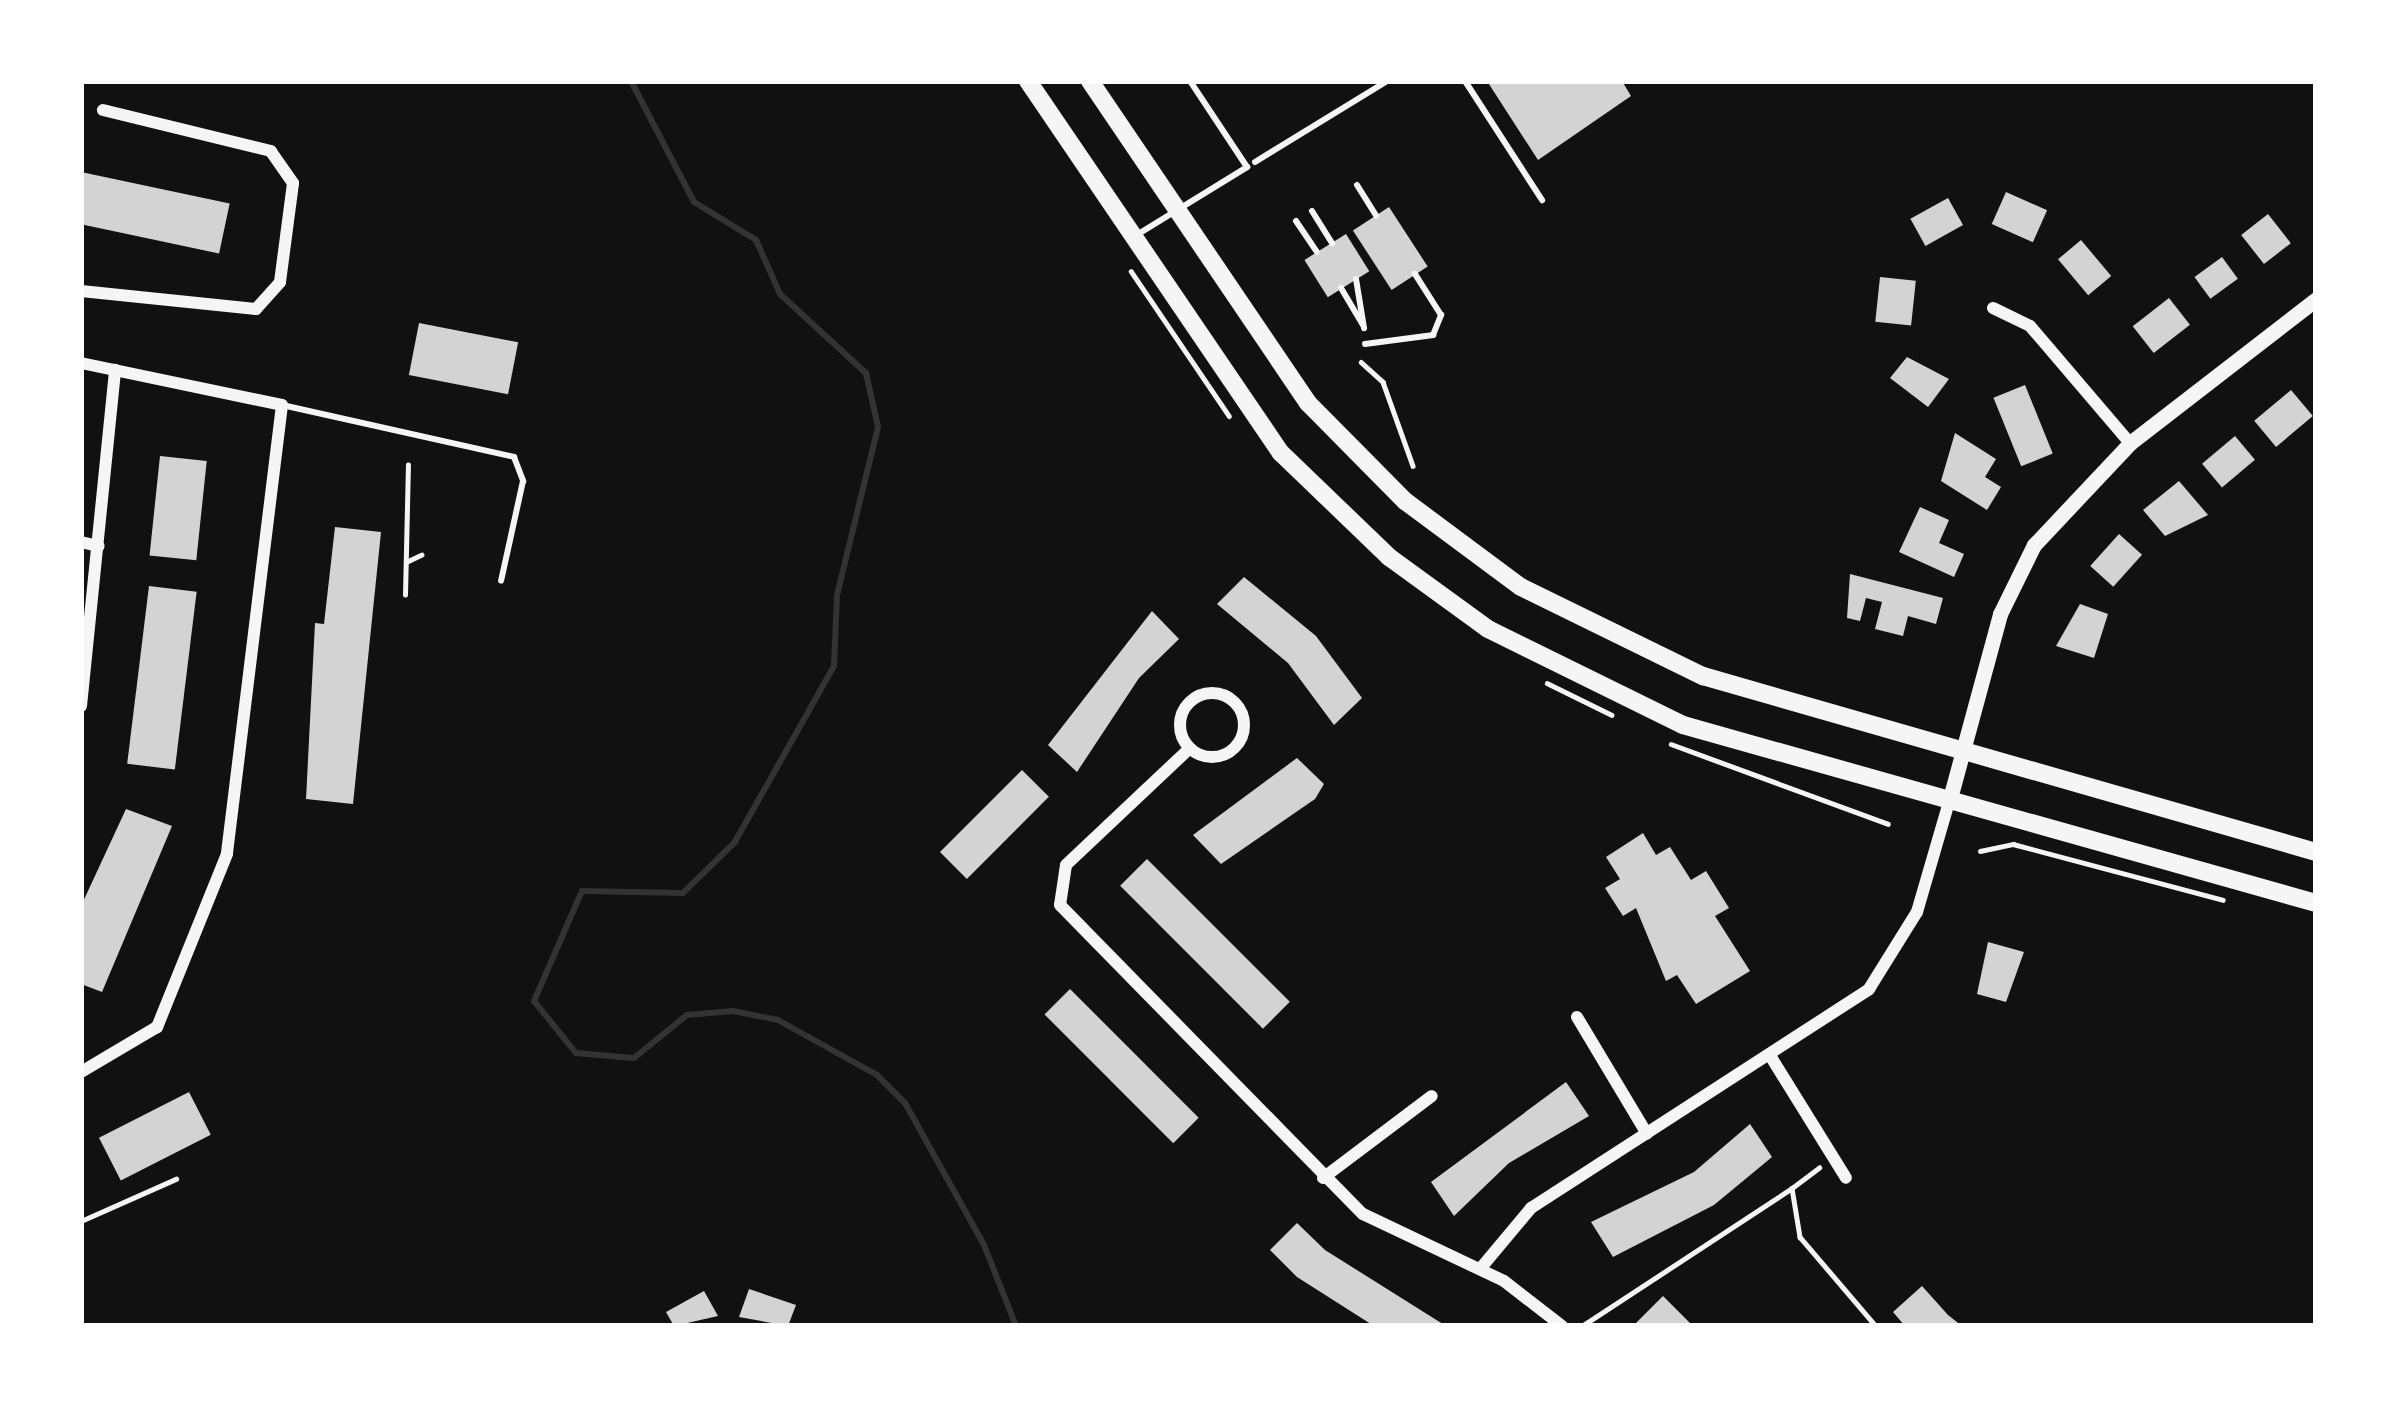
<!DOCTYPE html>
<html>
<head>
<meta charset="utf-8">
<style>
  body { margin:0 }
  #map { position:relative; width:2397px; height:1407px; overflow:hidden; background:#111; font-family:"Exo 2",sans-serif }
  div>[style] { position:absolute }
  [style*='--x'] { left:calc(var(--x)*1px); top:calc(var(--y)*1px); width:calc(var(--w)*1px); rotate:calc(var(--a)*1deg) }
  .stream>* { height:6px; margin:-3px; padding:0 3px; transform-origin:3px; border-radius:3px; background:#333 }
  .building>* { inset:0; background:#d3d3d3; transform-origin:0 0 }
  .path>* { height:4.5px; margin:-2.25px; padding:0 2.25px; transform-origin:2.25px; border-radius:2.25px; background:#f5f5f5 }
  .service>* { height:6px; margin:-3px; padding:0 3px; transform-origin:3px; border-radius:3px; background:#f5f5f5 }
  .minor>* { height:12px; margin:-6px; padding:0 6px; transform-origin:6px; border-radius:6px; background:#f5f5f5 }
  .minor>.ring { margin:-6px; padding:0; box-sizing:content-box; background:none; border:12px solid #f5f5f5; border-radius:50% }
  .tertiary>* { height:15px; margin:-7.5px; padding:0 7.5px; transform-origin:7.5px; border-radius:7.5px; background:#f5f5f5 }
  .primary>* { height:18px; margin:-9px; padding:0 9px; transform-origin:9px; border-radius:9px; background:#f5f5f5 }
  span { translate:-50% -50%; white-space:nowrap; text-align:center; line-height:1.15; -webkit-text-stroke:12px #fff; paint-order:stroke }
  .frame { position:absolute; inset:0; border:84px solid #fff; pointer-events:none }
</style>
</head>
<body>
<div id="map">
  <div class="stream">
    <div style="--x:631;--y:81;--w:136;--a:62.5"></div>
    <div style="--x:694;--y:202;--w:73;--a:31.5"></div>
    <div style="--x:756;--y:240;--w:59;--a:66"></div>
    <div style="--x:780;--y:294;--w:117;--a:42.6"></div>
    <div style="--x:866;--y:373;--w:55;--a:77.5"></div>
    <div style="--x:878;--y:427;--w:173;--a:103.7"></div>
    <div style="--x:837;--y:595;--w:71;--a:92.4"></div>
    <div style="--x:834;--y:666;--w:202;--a:119.4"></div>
    <div style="--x:735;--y:842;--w:73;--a:135.6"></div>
    <div style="--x:683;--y:893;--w:101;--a:-178.9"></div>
    <div style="--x:582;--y:891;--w:120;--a:113.6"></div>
    <div style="--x:534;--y:1001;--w:67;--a:51.1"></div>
    <div style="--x:576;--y:1053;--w:58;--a:4.9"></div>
    <div style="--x:634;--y:1058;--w:68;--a:-39.1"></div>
    <div style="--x:687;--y:1015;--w:46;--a:-5"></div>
    <div style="--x:733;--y:1011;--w:46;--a:11.3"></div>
    <div style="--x:778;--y:1020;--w:113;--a:29.1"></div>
    <div style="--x:877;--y:1075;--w:40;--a:45"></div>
    <div style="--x:905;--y:1103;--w:162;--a:60.9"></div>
    <div style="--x:984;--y:1245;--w:87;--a:68.4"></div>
  </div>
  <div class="building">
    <div style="clip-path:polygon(1487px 81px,1622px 81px,1631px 96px,1538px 160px)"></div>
    <div style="left:81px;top:172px;width:152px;height:51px;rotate:12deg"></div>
    <div style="left:2006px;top:192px;width:45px;height:35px;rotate:24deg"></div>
    <div style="left:1948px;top:198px;width:31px;height:43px;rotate:61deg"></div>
    <div style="left:1389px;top:207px;width:71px;height:43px;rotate:57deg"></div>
    <div style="left:2268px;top:214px;width:37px;height:34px;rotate:52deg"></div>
    <div style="left:1346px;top:234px;width:44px;height:49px;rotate:58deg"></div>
    <div style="left:2081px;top:240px;width:47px;height:30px;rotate:50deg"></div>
    <div style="left:2222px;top:257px;width:27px;height:34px;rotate:54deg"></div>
    <div style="left:1880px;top:277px;width:36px;height:45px;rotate:6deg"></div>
    <div style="left:2169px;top:298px;width:34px;height:46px;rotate:52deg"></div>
    <div style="left:419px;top:323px;width:101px;height:53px;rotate:11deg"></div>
    <div style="clip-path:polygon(1907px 357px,1949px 379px,1928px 407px,1890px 378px)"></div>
    <div style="left:2025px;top:385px;width:74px;height:34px;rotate:68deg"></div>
    <div style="left:2291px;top:390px;width:34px;height:48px;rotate:50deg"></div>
    <div style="clip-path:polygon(1955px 433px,1996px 459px,1985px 477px,2001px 487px,1987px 510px,1941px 481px)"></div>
    <div style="left:2235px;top:436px;width:31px;height:43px;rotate:50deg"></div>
    <div style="left:160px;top:456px;width:47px;height:100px;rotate:6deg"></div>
    <div style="clip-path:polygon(2179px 481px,2208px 515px,2165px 536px,2143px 510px)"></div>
    <div style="clip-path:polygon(1920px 507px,1949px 520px,1939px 543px,1964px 554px,1954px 577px,1899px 552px)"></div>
    <div style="clip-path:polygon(335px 527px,381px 532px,353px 804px,306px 799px,315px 623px,324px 624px)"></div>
    <div style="left:2119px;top:534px;width:31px;height:43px;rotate:42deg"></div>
    <div style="clip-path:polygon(1850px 574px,1943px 598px,1936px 624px,1908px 616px,1903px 636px,1875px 629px,1882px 602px,1866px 598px,1860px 621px,1847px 618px)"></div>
    <div style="clip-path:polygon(1244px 577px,1316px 636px,1362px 698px,1334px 725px,1288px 663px,1217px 604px)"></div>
    <div style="left:149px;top:586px;width:48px;height:179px;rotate:7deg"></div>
    <div style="clip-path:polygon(2080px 604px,2108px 614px,2094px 658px,2056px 646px)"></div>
    <div style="clip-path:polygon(1152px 611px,1179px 639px,1139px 678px,1077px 772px,1048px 745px)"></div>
    <div style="clip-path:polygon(1297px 758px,1324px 784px,1315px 799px,1221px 864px,1193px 835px)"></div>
    <div style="left:1022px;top:770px;width:38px;height:116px;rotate:45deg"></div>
    <div style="clip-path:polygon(126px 809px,172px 826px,102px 992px,81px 984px,81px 906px)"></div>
    <div style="clip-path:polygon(1643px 833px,1656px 855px,1670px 847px,1691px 880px,1706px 871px,1729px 908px,1715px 916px,1750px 971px,1696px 1004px,1677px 975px,1666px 981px,1636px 908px,1623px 916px,1605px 888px,1620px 879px,1606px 857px)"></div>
    <div style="left:1147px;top:859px;width:202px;height:38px;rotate:45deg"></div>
    <div style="clip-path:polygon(1988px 942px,2024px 952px,2006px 1002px,1977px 994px)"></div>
    <div style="left:1070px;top:989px;width:182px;height:36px;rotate:45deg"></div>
    <div style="clip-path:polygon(1566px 1082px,1589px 1116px,1509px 1163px,1454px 1216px,1431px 1182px)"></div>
    <div style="left:189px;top:1092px;width:48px;height:101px;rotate:63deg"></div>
    <div style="clip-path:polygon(1750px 1124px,1772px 1157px,1714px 1205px,1613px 1257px,1591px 1222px,1694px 1172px)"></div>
    <div style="clip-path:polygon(1297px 1223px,1325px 1250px,1446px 1326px,1374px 1326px,1297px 1277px,1270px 1250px)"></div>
    <div style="clip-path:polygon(1922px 1286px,1948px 1315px,1962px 1326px,1905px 1326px,1893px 1312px)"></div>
    <div style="clip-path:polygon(749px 1289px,796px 1305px,788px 1326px,739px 1317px)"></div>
    <div style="clip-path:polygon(704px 1291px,718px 1316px,674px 1326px,666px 1312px)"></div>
    <div style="clip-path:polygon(1663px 1296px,1693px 1326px,1636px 1323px)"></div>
  </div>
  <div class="path">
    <div style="--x:1131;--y:271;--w:175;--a:55.9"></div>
    <div style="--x:1361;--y:362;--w:30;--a:42"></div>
    <div style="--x:1383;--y:382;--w:89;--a:70.3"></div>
    <div style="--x:406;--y:562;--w:17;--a:-25"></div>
    <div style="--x:405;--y:595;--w:130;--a:-88.7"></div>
    <div style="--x:1547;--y:683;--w:72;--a:26.2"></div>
    <div style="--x:1671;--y:744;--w:231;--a:20.2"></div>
    <div style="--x:1980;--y:851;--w:34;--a:-12"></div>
    <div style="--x:2013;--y:844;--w:217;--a:14.9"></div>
    <div style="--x:1792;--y:1188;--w:34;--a:-37"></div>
    <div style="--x:81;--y:1221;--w:104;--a:-23.9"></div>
    <div style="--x:1582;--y:1326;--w:251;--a:-33.3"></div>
    <div style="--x:1792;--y:1188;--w:50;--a:80.7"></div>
    <div style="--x:1800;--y:1237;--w:117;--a:49.5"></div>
  </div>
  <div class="service">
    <div style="--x:1465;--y:81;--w:142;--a:57.1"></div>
    <div style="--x:1255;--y:162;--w:155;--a:-31.5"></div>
    <div style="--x:1357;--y:185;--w:36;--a:58"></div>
    <div style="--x:1312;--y:211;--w:38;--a:58"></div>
    <div style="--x:1296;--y:221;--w:37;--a:56"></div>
    <div style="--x:1135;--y:236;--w:132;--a:-31.6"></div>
    <div style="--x:1247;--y:167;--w:103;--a:-123.5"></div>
    <div style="--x:1356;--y:279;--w:50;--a:80.7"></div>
    <div style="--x:1341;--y:288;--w:43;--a:59.3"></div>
    <div style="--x:1365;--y:344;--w:69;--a:-7.5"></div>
    <div style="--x:1433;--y:335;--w:22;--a:-68"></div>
    <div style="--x:1441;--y:315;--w:49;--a:-122.4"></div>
    <div style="--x:282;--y:405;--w:238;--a:12.6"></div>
    <div style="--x:514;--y:457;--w:26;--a:69"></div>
    <div style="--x:523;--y:481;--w:102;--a:102.4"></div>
  </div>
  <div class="minor">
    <div style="--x:81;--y:291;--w:176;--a:5.9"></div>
    <div style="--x:256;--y:309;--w:36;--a:-48"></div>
    <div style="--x:280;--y:282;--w:100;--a:-82.5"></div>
    <div style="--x:293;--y:183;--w:39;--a:-125"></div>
    <div style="--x:271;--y:151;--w:173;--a:-166.3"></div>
    <div style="--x:1993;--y:308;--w:41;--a:25.9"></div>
    <div style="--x:2030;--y:326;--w:154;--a:49.5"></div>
    <div style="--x:81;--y:363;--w:205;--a:11.8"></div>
    <div style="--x:282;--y:405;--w:452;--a:97"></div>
    <div style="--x:227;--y:854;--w:187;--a:112"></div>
    <div style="--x:157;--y:1027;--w:88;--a:149.4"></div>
    <div style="--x:81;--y:542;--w:18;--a:13"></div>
    <div class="ring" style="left:1180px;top:693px;width:52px;height:52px"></div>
    <div style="--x:81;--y:706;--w:338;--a:-84.2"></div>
    <div style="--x:1190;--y:748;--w:170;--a:136.7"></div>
    <div style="--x:1066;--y:865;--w:40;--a:98.5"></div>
    <div style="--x:1060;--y:905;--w:433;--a:45.6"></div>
    <div style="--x:1363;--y:1214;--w:156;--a:25.4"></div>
    <div style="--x:1504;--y:1281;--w:73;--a:37.8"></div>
    <div style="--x:1577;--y:1017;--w:136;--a:59.1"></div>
    <div style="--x:1771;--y:1057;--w:142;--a:58.2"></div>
    <div style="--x:1323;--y:1178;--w:136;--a:-37"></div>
    <div style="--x:1480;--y:1269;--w:80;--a:-50.1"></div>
    <div style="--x:1531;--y:1208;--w:403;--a:-32.9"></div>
    <div style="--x:1869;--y:989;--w:91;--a:-58.1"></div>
    <div style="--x:1917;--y:912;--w:115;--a:-73.8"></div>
  </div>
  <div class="tertiary">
    <div style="--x:1949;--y:802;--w:195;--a:-74.8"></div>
    <div style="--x:2000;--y:614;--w:77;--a:-63.8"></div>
    <div style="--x:2034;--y:545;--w:140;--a:-46.7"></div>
    <div style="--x:2130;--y:443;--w:235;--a:-37.7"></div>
  </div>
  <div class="primary">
    <div style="--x:1028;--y:81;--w:450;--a:55.8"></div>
    <div style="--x:1281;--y:453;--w:150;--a:43.9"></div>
    <div style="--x:1389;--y:557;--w:122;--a:36"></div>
    <div style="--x:1488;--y:629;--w:217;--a:26.2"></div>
    <div style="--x:1683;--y:725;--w:658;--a:15.71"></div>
    <div style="--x:1090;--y:81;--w:389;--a:55.9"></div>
    <div style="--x:1308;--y:403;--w:138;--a:45.3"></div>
    <div style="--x:1405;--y:501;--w:144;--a:36.6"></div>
    <div style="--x:1521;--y:587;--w:203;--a:26.1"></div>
    <div style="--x:1703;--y:676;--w:638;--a:16.02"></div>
  </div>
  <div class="frame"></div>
</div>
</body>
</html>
